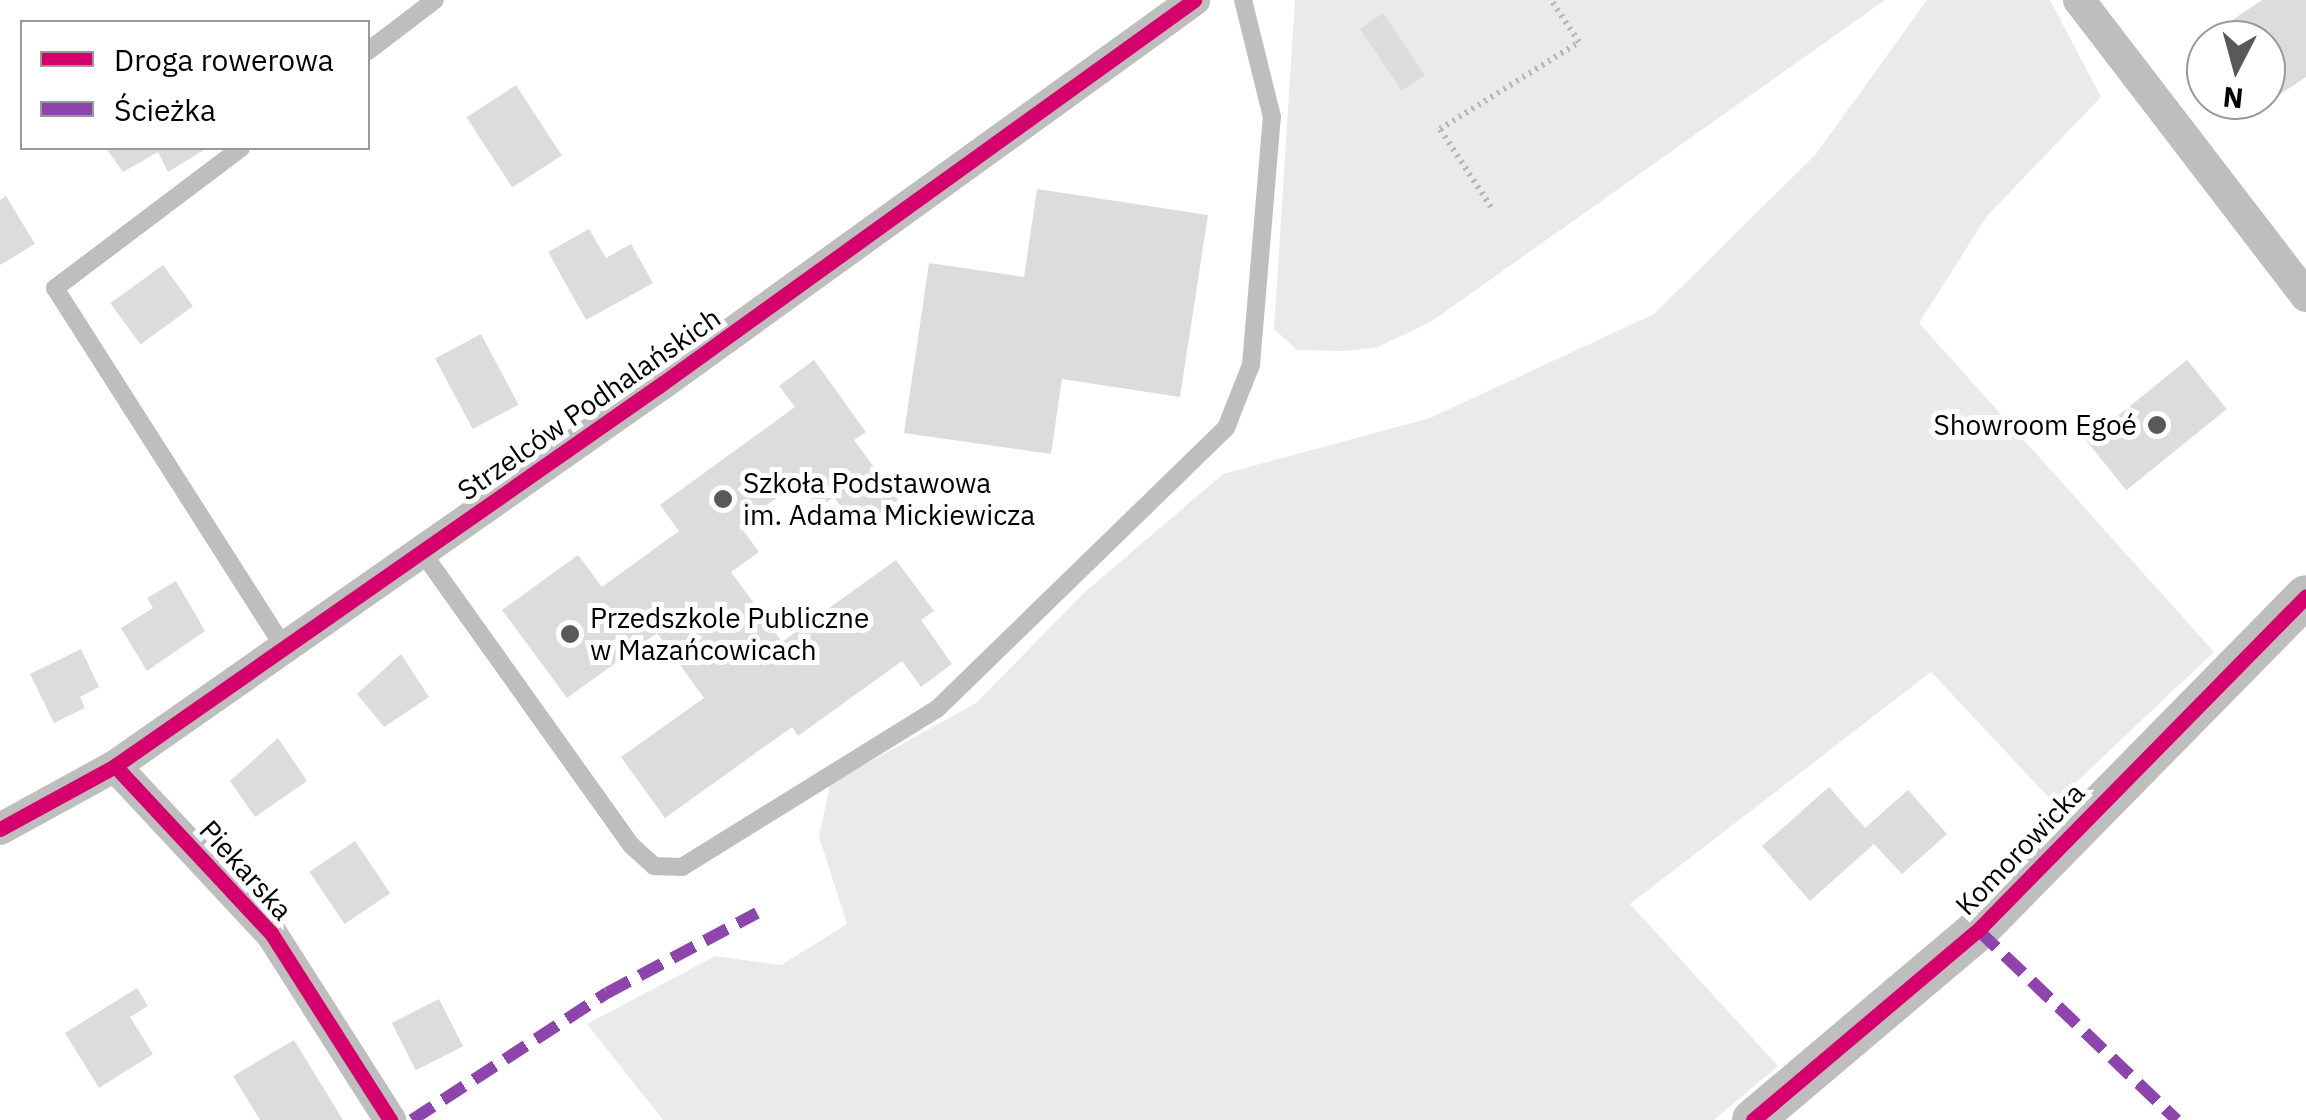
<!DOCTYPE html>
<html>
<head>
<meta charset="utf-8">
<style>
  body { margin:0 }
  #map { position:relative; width:2306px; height:1120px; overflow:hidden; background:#fff; font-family:"IBM Plex Sans",sans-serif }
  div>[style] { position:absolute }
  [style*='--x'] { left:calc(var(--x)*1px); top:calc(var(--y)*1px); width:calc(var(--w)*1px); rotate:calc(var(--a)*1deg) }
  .green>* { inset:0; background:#eaeaea }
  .building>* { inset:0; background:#dcdcdc; transform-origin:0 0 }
  .path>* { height:6px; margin-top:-3px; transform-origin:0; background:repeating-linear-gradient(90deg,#b8b8b8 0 2.5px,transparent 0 7.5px) }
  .service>* { height:18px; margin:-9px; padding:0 9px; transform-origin:9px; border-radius:9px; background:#bebebe }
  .minor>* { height:32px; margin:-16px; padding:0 16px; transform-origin:16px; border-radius:16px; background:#bebebe }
  .tertiary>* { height:42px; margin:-21px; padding:0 21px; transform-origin:21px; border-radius:21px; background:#bebebe }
  .quiet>* { height:12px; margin-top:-6px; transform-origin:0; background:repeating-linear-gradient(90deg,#8e44ad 0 25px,transparent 0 37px) }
  .cycleway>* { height:15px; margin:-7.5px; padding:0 7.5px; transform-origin:7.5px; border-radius:7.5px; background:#d6006c }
  .dots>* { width:28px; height:28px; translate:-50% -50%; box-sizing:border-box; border:5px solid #fff; border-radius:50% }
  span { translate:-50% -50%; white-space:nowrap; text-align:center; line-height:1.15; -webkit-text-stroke:10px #fff; paint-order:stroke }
  .street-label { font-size:28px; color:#000 }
  .poi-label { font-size:28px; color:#000 }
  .right { translate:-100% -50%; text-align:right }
  .left { translate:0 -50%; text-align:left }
  .legend { position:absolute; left:20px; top:20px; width:350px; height:130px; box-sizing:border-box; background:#fff; border:2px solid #999; margin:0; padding:12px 18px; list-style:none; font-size:30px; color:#000 }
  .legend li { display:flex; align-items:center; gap:20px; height:50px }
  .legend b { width:50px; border:2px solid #999 }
  .north { position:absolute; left:2186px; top:20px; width:100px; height:100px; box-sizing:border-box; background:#fff; border:2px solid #999; border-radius:50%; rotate:186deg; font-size:28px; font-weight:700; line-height:40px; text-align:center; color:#000 }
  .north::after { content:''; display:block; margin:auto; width:35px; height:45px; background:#595959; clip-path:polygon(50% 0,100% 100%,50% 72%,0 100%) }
</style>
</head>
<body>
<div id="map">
  <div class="green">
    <div style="clip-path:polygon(1295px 0,1885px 0,1432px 321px,1378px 347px,1345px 351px,1297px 350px,1274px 329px)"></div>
    <div style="clip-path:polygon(1927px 0,2050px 0,2101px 97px,1987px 216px,1919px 323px,2214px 652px,2054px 803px,1931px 672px,1630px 904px,1778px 1066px,1714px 1120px,663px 1120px,587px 1024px,715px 956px,781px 965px,847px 924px,819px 837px,830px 784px,976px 703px,1085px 592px,1223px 474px,1430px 418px,1654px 314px,1816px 154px)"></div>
  </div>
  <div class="building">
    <div style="clip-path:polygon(2262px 0,2306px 0,2306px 77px,2245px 118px,2233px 100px,2266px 100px,2266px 40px,2206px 40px,2206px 61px,2195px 45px)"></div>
    <div style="left:1383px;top:13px;width:75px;height:28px;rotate:56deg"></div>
    <div style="left:516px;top:85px;width:84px;height:59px;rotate:57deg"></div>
    <div style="clip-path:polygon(106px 148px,207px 148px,168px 172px,158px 152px,123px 172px)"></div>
    <div style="clip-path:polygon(1037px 189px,1208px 215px,1180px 397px,1062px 379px,1051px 454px,904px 433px,929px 263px,1024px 277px)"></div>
    <div style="clip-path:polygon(6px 196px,35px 244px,0 265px,0 200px)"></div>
    <div style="clip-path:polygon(589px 229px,606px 258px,631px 244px,653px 283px,586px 320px,548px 252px)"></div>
    <div style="left:163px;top:265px;width:51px;height:65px;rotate:54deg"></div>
    <div style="left:481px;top:334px;width:80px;height:52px;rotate:62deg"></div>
    <div style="clip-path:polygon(814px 360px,866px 432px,854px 440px,898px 500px,857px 529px,834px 497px,818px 508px,799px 482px,739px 525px,759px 552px,731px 572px,782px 642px,896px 560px,934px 611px,921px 620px,952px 664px,921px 687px,902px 661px,798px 736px,792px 727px,665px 818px,621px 757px,704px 698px,657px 633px,567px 698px,502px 610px,578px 555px,602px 587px,679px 531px,660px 505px,795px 407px,779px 386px)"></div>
    <div style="left:2187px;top:360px;width:63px;height:129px;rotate:51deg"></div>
    <div style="clip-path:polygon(176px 581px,205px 631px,147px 671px,121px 628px,153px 608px,147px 598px)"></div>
    <div style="clip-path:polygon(81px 649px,99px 687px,80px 697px,85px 708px,54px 723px,30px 674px)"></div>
    <div style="clip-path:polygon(401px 654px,429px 697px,384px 727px,357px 694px)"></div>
    <div style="clip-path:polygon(278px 738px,307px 781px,255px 817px,230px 781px)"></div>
    <div style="clip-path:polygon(1829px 787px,1865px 828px,1908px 790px,1947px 834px,1902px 874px,1874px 844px,1810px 901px,1762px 846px)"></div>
    <div style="left:355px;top:841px;width:63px;height:55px;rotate:56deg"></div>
    <div style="clip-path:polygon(137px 988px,148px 1006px,130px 1017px,153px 1054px,99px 1088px,65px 1033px)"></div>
    <div style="left:439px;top:999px;width:53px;height:53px;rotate:63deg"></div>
    <div style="clip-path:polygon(294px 1040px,343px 1120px,260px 1120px,233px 1076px)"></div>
  </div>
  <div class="path">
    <div style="--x:1491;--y:207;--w:93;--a:-123.2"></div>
    <div style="--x:1440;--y:129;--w:164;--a:-32"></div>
    <div style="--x:1579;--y:42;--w:50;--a:-123.7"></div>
  </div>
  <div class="service">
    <div style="--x:368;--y:51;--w:84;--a:-37.3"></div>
    <div style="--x:241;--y:148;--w:233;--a:143"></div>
    <div style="--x:55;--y:288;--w:427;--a:57.5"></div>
    <div style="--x:422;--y:552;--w:361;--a:54.5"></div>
    <div style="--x:632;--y:846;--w:30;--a:42"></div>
    <div style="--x:654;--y:866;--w:28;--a:2"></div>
    <div style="--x:682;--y:867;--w:300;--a:-31.8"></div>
    <div style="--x:937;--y:709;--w:403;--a:-44.2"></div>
    <div style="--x:1226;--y:428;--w:68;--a:-68.4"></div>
    <div style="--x:1251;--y:365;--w:249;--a:-85.2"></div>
    <div style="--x:1272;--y:117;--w:121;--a:-103.9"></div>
  </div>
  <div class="minor">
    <div style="--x:2079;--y:0;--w:373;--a:52.5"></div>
    <div style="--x:115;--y:766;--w:229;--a:47"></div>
    <div style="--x:271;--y:933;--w:222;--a:57.5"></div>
    <div style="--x:0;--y:829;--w:131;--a:-28.7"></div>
    <div style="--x:115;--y:766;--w:669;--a:-34.95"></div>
    <div style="--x:663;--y:383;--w:655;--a:-35.8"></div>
  </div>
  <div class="tertiary">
    <div style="--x:1753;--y:1120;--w:294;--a:-40.2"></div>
    <div style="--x:1978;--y:930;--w:468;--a:-45.5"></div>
  </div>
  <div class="quiet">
    <div style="--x:1978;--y:930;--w:275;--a:43.7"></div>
    <div style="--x:412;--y:1120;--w:233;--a:-33.1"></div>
    <div style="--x:607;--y:993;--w:170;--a:-28.1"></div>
  </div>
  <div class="cycleway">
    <div style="--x:115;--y:766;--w:229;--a:47"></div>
    <div style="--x:271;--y:933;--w:222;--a:57.5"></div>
    <div style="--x:0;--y:829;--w:131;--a:-28.7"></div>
    <div style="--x:115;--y:766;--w:669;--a:-34.95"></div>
    <div style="--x:663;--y:383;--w:655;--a:-35.8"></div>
    <div style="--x:1753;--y:1120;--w:294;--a:-40.2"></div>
    <div style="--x:1978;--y:930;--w:468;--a:-45.5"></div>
  </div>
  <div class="dots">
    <div style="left:2157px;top:425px;background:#595959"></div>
    <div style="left:723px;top:499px;background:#595959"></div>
    <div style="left:570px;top:634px;background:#595959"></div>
  </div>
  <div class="street-label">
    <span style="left:589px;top:404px;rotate:-35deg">Strzelców Podhalańskich</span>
    <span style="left:2020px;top:849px;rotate:-46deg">Komorowicka</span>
    <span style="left:246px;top:870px;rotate:48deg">Piekarska</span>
  </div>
  <div class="poi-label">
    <span class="right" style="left:2137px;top:425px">Showroom Egoé</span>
    <span class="left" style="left:743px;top:499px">Szkoła Podstawowa<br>im. Adama Mickiewicza</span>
    <span class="left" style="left:590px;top:634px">Przedszkole Publiczne<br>w Mazańcowicach</span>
  </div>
  <ul class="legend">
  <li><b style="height:12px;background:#d6006c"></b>Droga rowerowa</li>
  <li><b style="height:12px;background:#8e44ad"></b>Ścieżka</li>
  </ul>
  <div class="north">N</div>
</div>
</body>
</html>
